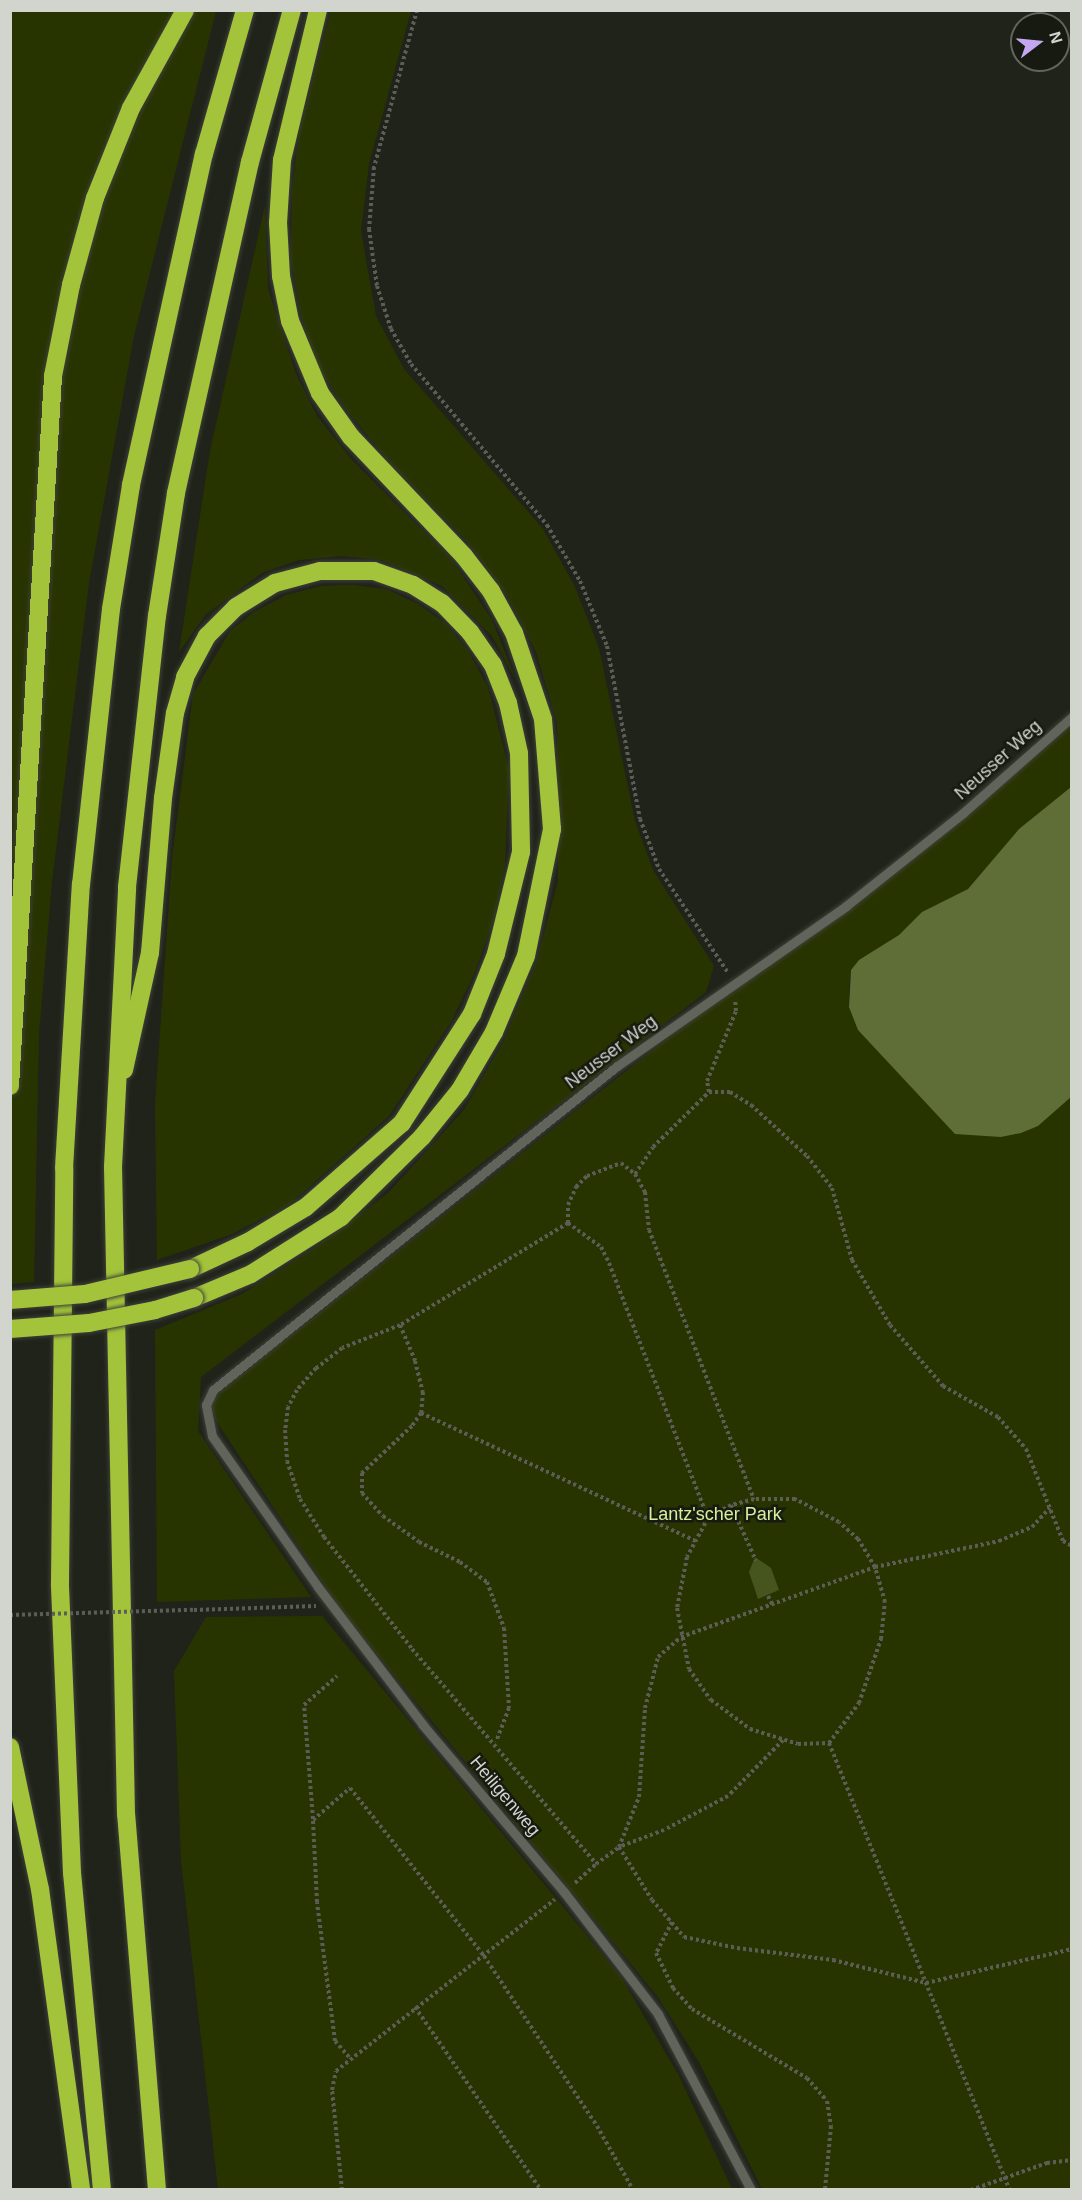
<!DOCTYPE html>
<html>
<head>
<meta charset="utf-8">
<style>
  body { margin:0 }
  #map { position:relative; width:1082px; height:2200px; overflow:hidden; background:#20231a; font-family:Arial,sans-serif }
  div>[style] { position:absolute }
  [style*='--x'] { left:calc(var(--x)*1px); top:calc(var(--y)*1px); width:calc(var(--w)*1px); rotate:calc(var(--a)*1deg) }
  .green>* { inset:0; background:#283400 }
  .water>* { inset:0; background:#5f6e37 }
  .building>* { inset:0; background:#46541d }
  .path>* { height:4px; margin-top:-2px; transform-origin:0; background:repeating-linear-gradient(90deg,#5b5e56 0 3px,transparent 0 6px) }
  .roads { filter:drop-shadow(0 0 2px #3e4039) drop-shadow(0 0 2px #3e4039) }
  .service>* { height:9px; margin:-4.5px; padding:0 4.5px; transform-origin:4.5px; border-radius:4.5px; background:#61645a }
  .motorway>* { height:18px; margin:-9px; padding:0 9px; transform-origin:9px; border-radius:9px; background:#a3c43a }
  .path-bridge>* { height:4px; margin-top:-2px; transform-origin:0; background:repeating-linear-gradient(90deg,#5b5e56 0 3px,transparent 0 6px) }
  .bridges { filter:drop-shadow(0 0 2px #3e4039) drop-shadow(0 0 2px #3e4039) }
  .motorway-bridge>* { height:18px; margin:-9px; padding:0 9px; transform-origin:9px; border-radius:9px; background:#a3c43a }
  span { translate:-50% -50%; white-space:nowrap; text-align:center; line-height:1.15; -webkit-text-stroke:5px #171a11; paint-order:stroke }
  .street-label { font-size:18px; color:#d2d4ce }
  .park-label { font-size:18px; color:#d6ef9b }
  .frame { position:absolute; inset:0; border:12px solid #d2d4ce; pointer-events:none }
  .north { position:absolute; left:1010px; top:12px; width:60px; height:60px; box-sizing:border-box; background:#171a11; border:2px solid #62645d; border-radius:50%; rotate:74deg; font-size:16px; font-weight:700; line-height:24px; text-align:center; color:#d2d4ce }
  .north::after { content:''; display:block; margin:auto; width:21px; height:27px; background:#c4a7f1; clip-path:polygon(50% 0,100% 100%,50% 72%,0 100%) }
</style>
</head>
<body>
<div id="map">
  <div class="green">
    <div style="clip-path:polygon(10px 11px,216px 11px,134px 336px,89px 583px,52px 881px,39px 1034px,34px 1282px,11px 1284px)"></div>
    <div style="clip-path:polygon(331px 11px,411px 11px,369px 164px,361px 231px,376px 316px,404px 369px,543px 529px,574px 585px,599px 648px,635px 821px,653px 870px,714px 966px,706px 992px,201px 1377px,198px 1431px,311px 1597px,157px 1602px,155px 1330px,242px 1294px,319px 1245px,388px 1193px,464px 1110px,504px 1040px,536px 963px,558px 881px,557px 723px,536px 652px,508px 597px,467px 541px,391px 464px,343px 406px,317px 365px,301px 316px,291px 261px,292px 190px,299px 133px)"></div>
    <div style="clip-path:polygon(265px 205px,268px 289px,296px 374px,317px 416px,352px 460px,452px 560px,492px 620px,517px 682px,492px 636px,442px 586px,381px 560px,342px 556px,299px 560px,262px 573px,206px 614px,179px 652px,210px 451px)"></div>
    <div style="clip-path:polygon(352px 585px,386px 589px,418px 604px,445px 623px,467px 649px,488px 687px,509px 769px,505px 865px,494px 919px,475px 972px,451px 1022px,389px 1116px,290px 1204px,232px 1234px,157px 1260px,155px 1104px,172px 859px,193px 694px,230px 631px,254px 612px,286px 595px,322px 586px)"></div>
    <div style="clip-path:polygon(1071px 720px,1071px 787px,1019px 829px,968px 889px,922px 912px,899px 935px,851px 970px,849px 990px,849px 1007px,1001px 1137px,1038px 1126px,1071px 1097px,1071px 2189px,762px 2189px,699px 2062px,658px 1997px,341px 1610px,215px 1419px,210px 1404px,217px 1394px,715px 1001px,847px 908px)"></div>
    <div style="clip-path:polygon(322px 1616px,621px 1977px,678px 2074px,732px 2189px,218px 2189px,181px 1860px,174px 1671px,206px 1617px)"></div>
  </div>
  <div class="water">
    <div style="clip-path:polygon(1071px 787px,1071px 1097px,1038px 1126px,1021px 1133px,1001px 1137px,955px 1134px,858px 1030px,849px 1007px,851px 970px,859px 960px,899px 935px,922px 912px,968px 889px,1019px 829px)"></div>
  </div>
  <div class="building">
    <div style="clip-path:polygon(755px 1557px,771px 1568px,779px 1590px,758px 1599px,749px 1572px)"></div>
  </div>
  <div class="path">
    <div style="--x:417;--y:10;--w:163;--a:105.3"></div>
    <div style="--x:374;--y:167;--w:62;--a:94.6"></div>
    <div style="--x:369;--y:229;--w:58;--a:82"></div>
    <div style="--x:377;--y:286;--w:45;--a:72"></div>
    <div style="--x:391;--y:329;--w:40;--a:60.3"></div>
    <div style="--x:411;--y:364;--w:211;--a:49.8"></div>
    <div style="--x:547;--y:525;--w:65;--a:59.5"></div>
    <div style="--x:580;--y:581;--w:70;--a:67.4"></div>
    <div style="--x:607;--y:646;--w:176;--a:79.2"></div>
    <div style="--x:640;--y:819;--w:53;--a:69.2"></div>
    <div style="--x:659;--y:869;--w:125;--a:56.4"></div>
    <div style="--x:709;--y:1092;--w:11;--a:-100"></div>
    <div style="--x:707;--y:1081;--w:76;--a:-67.5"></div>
    <div style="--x:736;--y:1011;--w:12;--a:-95"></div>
    <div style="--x:635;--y:1174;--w:21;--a:61"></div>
    <div style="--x:645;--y:1192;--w:38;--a:84"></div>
    <div style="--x:649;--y:1230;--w:289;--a:68.7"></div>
    <div style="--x:568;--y:1223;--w:197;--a:148.7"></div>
    <div style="--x:400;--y:1325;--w:62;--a:158.4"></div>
    <div style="--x:342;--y:1348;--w:33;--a:142"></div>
    <div style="--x:316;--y:1368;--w:29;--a:131"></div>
    <div style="--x:297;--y:1390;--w:19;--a:118"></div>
    <div style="--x:288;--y:1407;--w:23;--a:97"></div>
    <div style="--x:285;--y:1430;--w:31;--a:86"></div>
    <div style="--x:287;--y:1461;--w:40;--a:71.1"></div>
    <div style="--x:300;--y:1499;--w:45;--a:57.7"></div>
    <div style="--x:324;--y:1537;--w:142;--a:51.8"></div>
    <div style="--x:412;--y:1649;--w:283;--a:49.4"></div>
    <div style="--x:596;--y:1864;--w:29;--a:-36"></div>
    <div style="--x:619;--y:1847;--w:54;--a:-68.2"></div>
    <div style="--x:639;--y:1797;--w:89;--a:-86.1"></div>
    <div style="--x:645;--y:1708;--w:53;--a:-75.7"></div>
    <div style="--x:658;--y:1657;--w:30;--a:-41"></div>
    <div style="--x:681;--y:1637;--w:206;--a:-19.8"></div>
    <div style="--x:875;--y:1567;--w:127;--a:-11.8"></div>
    <div style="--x:999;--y:1541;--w:36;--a:-23"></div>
    <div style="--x:1032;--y:1527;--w:26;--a:-47"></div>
    <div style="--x:568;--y:1223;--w:41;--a:36"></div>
    <div style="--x:601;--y:1247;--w:18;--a:63"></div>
    <div style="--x:609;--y:1263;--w:274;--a:68.8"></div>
    <div style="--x:708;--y:1518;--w:44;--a:118.3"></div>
    <div style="--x:687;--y:1557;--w:52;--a:101.1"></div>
    <div style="--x:677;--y:1608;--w:62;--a:78.9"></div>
    <div style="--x:689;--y:1669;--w:38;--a:55"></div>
    <div style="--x:711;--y:1700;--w:49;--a:36.6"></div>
    <div style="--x:750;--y:1729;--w:50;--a:17.4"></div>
    <div style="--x:798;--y:1744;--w:31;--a:-2"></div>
    <div style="--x:829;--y:1743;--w:50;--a:-53.1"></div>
    <div style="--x:859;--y:1703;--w:68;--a:-71"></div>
    <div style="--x:881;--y:1639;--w:37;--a:-84"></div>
    <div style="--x:885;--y:1602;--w:36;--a:-106"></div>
    <div style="--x:875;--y:1567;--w:33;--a:-121"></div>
    <div style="--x:858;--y:1539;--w:25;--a:-138"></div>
    <div style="--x:839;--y:1522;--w:50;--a:-152.4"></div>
    <div style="--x:795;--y:1499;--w:41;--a:180"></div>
    <div style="--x:754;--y:1499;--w:24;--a:165"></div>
    <div style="--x:731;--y:1505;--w:26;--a:151"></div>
    <div style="--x:568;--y:1223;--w:18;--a:-90"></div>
    <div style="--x:568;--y:1205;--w:20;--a:-66"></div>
    <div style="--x:576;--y:1187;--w:16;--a:-45"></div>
    <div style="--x:587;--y:1176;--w:36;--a:-21"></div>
    <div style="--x:621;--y:1163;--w:18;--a:38"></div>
    <div style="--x:635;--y:1174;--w:32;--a:-56"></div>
    <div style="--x:653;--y:1147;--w:78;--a:-44.5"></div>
    <div style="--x:709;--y:1092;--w:21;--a:0"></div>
    <div style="--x:730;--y:1092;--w:25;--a:32"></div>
    <div style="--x:751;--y:1105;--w:76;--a:42.3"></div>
    <div style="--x:807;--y:1156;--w:41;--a:52"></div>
    <div style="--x:832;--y:1188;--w:75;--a:74.5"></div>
    <div style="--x:852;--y:1260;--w:75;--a:59.7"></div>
    <div style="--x:890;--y:1325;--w:81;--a:49"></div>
    <div style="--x:943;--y:1386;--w:63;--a:29.4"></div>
    <div style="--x:998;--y:1417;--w:43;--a:48.8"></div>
    <div style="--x:1026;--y:1449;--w:99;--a:68.1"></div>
    <div style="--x:1063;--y:1541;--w:10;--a:29"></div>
    <div style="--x:400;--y:1325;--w:39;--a:67"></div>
    <div style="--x:415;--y:1361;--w:32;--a:76"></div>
    <div style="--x:423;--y:1392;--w:21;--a:95"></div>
    <div style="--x:421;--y:1413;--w:16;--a:125"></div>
    <div style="--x:412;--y:1426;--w:69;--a:136.8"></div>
    <div style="--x:362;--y:1473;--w:20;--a:90"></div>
    <div style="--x:362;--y:1493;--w:31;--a:48"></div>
    <div style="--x:383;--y:1516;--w:44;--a:35.8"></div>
    <div style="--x:419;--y:1542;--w:46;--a:26"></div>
    <div style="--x:460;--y:1562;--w:34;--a:37"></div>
    <div style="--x:487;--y:1582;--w:49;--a:69.7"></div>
    <div style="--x:504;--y:1628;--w:80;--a:86.4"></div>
    <div style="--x:509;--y:1708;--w:36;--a:111"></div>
    <div style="--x:421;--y:1413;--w:303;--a:25"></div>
    <div style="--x:731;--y:1505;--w:61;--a:65.9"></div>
    <div style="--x:768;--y:1596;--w:11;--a:63"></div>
    <div style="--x:194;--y:1610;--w:122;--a:-1.9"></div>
    <div style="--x:783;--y:1740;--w:78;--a:134.5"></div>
    <div style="--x:728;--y:1796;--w:72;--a:152"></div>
    <div style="--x:664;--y:1830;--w:48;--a:159.3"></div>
    <div style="--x:619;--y:1847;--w:62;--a:58.1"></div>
    <div style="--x:652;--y:1900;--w:49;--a:49.1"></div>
    <div style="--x:684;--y:1937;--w:54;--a:11.7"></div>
    <div style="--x:737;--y:1948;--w:97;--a:7.1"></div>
    <div style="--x:833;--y:1960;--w:96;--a:13.9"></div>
    <div style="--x:926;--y:1983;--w:150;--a:-13.1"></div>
    <div style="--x:829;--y:1743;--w:482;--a:68"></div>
    <div style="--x:313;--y:1819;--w:114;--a:-94.5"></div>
    <div style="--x:304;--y:1705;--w:44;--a:-41.3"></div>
    <div style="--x:575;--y:1883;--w:28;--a:-42"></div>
    <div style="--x:672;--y:1922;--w:35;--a:117"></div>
    <div style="--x:656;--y:1953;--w:39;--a:64"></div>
    <div style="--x:673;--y:1988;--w:28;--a:48"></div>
    <div style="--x:692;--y:2009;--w:134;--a:31"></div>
    <div style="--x:807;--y:2078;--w:30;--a:49"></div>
    <div style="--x:827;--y:2101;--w:25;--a:81"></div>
    <div style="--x:831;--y:2126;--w:64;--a:95.4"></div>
    <div style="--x:415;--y:2007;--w:222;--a:55.5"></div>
    <div style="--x:349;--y:2057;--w:21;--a:-131"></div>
    <div style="--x:335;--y:2041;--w:140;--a:-97.4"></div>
    <div style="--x:317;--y:1902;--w:82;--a:-92.8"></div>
    <div style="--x:313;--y:1820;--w:49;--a:-40.9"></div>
    <div style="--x:350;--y:1788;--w:215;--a:51.4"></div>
    <div style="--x:484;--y:1956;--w:204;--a:56.4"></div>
    <div style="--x:597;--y:2126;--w:73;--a:60.6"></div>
    <div style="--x:342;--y:2190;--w:100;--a:-95.7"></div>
    <div style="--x:332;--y:2090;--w:19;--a:-78"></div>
    <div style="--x:336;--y:2071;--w:278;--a:-38.1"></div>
    <div style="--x:971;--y:2190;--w:81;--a:-19.6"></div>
    <div style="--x:1047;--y:2163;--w:25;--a:-7"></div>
  </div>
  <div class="roads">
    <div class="service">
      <div style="--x:751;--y:2190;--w:199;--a:-117.9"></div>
      <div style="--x:658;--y:2014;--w:154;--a:-127.6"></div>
      <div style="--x:564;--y:1892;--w:219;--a:-130.2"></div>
      <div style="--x:423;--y:1725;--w:173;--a:-127.3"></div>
      <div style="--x:318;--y:1587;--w:184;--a:-125.1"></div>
      <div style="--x:212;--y:1436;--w:32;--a:-101"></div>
      <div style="--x:206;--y:1405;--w:17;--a:-65"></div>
      <div style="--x:213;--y:1390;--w:518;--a:-38.73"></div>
      <div style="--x:617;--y:1066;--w:279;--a:-34.9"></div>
      <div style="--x:846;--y:906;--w:149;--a:-38.5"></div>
      <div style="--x:963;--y:813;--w:145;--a:-41.4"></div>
    </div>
    <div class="motorway">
      <div style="--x:124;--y:1070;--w:120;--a:-77.5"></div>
      <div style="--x:150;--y:953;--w:156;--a:-85.2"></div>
      <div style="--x:163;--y:798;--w:86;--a:-82"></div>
      <div style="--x:175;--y:713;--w:37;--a:-74"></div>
      <div style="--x:185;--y:677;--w:47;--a:-61.8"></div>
      <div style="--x:207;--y:636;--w:41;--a:-45"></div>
      <div style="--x:236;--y:607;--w:46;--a:-31.6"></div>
      <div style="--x:275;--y:583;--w:47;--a:-14.9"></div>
      <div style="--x:320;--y:571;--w:54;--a:0"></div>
      <div style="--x:374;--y:571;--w:41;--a:19.7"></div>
      <div style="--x:413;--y:585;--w:34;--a:32"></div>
      <div style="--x:442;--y:603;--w:40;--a:46"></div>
      <div style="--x:470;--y:632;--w:40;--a:55.1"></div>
      <div style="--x:493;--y:665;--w:41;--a:68.5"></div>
      <div style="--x:508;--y:703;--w:51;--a:77.6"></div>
      <div style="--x:519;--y:753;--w:99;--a:88.8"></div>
      <div style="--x:521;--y:852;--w:105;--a:103.8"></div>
      <div style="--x:496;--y:954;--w:65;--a:111.8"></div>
      <div style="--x:472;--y:1014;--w:130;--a:122.7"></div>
      <div style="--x:402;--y:1123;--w:128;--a:138.8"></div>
      <div style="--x:306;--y:1207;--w:68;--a:148.9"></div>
      <div style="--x:248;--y:1242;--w:64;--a:155"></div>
      <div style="--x:10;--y:1086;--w:711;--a:-86.53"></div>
      <div style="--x:53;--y:376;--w:93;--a:-78.8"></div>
      <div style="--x:71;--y:285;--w:90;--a:-74.6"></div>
      <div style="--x:95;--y:198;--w:97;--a:-68.2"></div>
      <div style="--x:131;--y:108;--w:112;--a:-61.1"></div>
      <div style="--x:194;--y:1298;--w:62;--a:-22.8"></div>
      <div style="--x:251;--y:1274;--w:107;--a:-32.3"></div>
      <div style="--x:341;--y:1217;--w:114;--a:-44.6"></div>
      <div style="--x:422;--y:1137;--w:60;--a:-51"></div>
      <div style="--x:460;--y:1090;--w:67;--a:-59.6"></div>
      <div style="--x:494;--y:1032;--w:82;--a:-67.2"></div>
      <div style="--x:526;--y:956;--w:130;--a:-78.4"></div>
      <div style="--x:552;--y:829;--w:110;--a:-94.7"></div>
      <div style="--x:543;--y:719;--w:91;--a:-108.6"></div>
      <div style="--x:514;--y:633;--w:48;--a:-118.7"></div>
      <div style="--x:491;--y:591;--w:44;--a:-127.6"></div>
      <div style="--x:464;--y:556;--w:164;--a:-133.5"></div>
      <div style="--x:351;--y:437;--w:54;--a:-125.2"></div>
      <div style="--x:320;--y:393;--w:78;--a:-112.6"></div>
      <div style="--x:290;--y:321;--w:46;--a:-101.3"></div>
      <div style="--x:281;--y:276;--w:53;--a:-93.2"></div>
      <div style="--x:278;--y:223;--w:63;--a:-86.4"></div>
      <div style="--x:282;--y:160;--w:154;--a:-76.5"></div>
      <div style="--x:10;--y:1747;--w:145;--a:78.1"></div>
      <div style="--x:40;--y:1889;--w:304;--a:82.2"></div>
      <div style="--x:102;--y:2190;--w:318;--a:-95.4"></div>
      <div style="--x:72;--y:1873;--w:290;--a:-92.4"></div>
      <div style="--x:60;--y:1583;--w:415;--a:-89.4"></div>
      <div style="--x:64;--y:1168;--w:284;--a:-86.6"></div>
      <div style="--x:81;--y:885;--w:278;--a:-83.8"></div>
      <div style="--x:111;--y:609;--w:126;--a:-80.8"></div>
      <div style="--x:131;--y:485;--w:339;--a:-77.6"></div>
      <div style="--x:204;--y:154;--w:150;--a:-74.1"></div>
      <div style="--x:157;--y:2190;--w:377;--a:-94.7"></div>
      <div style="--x:126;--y:1814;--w:647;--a:-91.15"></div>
      <div style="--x:113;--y:1167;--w:280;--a:-87.1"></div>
      <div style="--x:127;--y:887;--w:273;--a:-83.7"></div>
      <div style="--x:157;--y:616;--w:124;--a:-81.2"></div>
      <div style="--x:176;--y:493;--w:339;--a:-77.4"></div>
      <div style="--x:250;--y:162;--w:158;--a:-74.6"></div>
    </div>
  </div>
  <div class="path-bridge">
    <div style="--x:10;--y:1615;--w:184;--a:-1.6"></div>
  </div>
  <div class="bridges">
    <div class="motorway-bridge">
      <div style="--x:10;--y:1300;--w:75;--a:-4.6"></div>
      <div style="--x:85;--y:1294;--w:108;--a:-13.4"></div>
      <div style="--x:10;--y:1329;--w:79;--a:-4.3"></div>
      <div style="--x:89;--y:1323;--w:67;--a:-11.1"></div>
      <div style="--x:155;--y:1310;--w:41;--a:-17.1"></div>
    </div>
  </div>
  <div class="street-label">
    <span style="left:998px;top:760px;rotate:-42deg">Neusser Weg</span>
    <span style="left:611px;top:1052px;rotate:-37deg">Neusser Weg</span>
    <span style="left:505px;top:1796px;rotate:50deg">Heiligenweg</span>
  </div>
  <div class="park-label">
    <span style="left:715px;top:1514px">Lantz'scher Park</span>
  </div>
  <div class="frame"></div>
  <div class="north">N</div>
</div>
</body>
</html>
